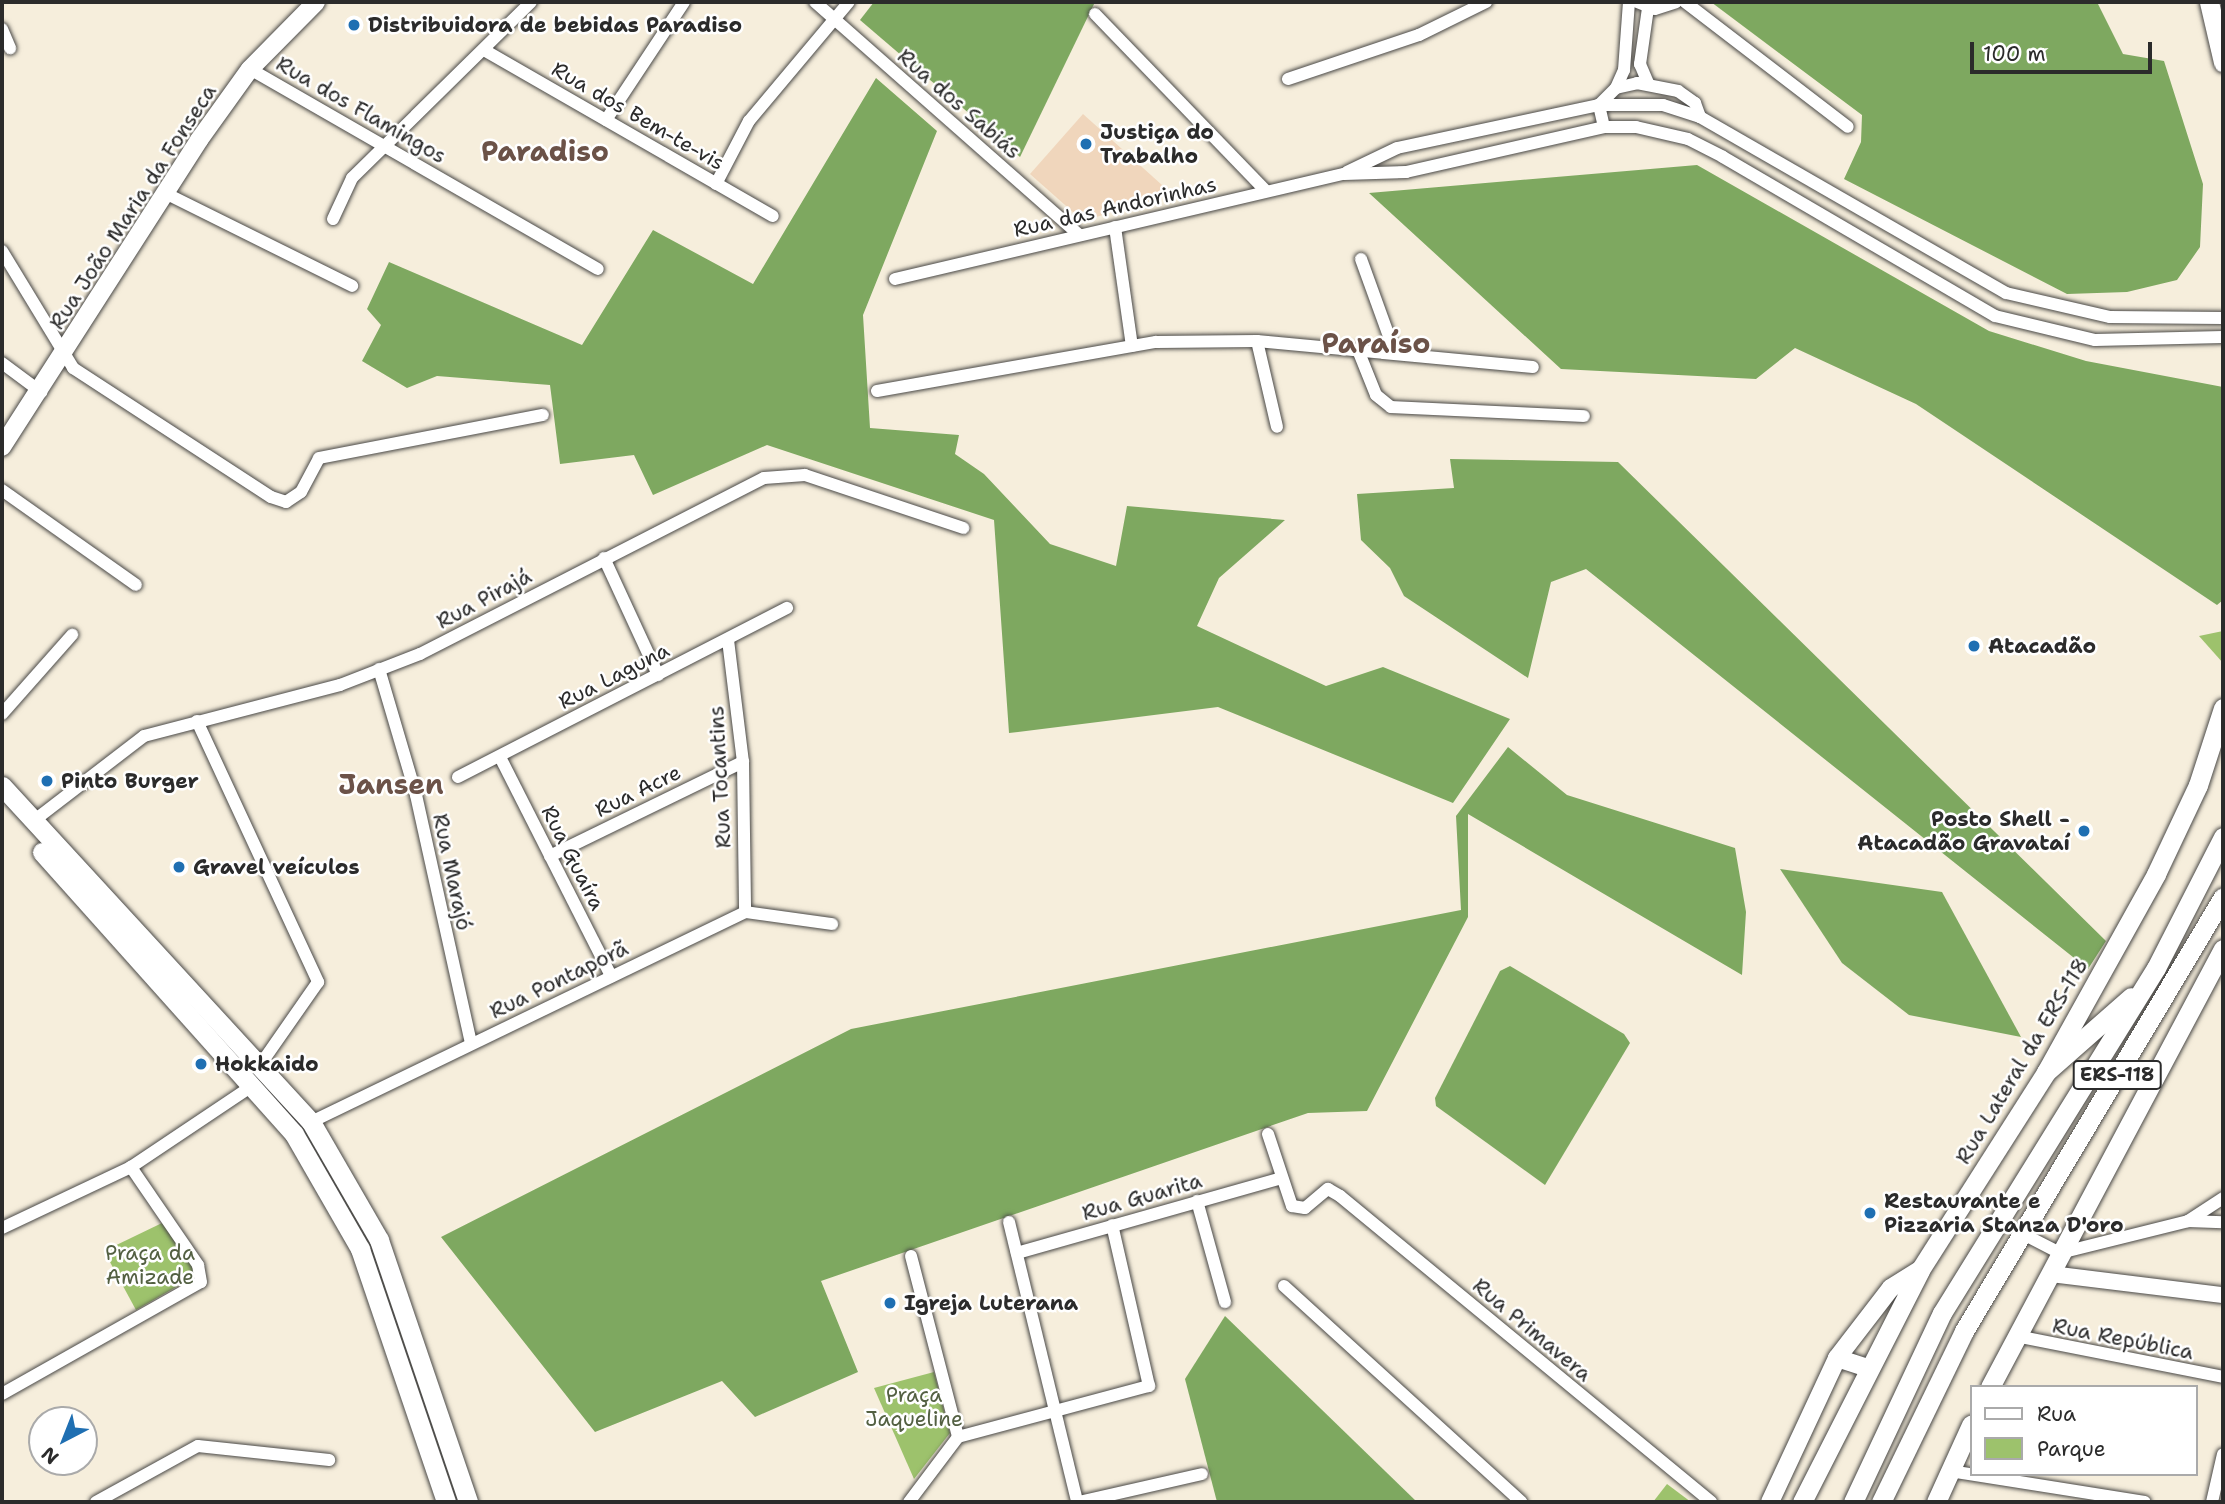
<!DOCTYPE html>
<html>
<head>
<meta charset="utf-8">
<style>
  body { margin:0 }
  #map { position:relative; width:2225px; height:1504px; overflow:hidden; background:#f6eedc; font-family:"Shantell Sans",sans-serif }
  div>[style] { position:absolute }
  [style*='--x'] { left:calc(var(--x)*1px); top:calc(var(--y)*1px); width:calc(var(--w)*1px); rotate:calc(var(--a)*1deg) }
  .built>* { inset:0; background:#f0d6bc }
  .green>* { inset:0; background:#9dc26c }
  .forest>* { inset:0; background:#7ea860 }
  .roads { filter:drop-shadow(0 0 2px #494846) drop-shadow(0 0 2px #494846) }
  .minor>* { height:12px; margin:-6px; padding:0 6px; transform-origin:6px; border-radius:6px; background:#fff }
  .tertiary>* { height:16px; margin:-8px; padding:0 8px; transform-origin:8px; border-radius:8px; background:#fff }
  .secondary>* { height:18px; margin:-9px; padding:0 9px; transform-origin:9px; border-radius:9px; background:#fff }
  .primary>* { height:19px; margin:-9.5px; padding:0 9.5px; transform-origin:9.5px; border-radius:9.5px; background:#fff }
  .trunk>* { height:19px; margin:-9.5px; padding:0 9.5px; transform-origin:9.5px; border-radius:9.5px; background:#fff }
  .dots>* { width:19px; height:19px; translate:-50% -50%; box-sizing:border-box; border:4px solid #fff; border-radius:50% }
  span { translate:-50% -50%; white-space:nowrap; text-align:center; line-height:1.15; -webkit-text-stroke:5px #fff; paint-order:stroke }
  .shield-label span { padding:2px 5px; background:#fff; border:2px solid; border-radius:5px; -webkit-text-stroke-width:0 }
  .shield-label { font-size:19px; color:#2b2b2b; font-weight:700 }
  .poi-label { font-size:21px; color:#2b2b2b; font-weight:700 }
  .left { translate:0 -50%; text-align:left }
  .right { translate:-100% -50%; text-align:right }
  .street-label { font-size:21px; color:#2b2b2b }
  .park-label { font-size:21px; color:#536042 }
  .district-label { font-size:28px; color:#6b5248; font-weight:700 }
  .frame { position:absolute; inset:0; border:4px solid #2b2b2b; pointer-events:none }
  .legend { position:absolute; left:1970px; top:1385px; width:228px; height:91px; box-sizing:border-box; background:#fff; border:2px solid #aaa; margin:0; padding:9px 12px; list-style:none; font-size:21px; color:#2b2b2b }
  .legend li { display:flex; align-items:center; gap:14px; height:35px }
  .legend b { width:35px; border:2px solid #aaa }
  .north { position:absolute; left:28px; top:1406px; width:70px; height:70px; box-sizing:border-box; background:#fff; border:2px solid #aaa; border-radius:50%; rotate:222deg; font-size:19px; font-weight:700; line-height:28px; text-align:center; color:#2b2b2b }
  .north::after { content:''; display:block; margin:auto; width:24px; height:32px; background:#1f6fb2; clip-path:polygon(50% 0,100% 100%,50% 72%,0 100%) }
  .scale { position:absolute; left:1970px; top:42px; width:182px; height:32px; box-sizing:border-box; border:4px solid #2b2b2b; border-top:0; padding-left:9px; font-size:21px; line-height:24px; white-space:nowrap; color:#2b2b2b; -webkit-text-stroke:5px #fff; paint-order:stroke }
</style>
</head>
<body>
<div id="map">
  <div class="built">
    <div style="clip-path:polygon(1083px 114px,1172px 194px,1083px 221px,1030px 174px)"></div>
  </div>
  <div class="green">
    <div style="clip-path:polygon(2223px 631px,2223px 663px,2199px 636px)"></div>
    <div style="clip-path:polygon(162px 1223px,199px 1274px,136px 1310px,104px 1251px)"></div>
    <div style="clip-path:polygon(934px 1372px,950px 1433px,914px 1479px,874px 1388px)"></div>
    <div style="clip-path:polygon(1667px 1484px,1691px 1502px,1653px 1502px)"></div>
  </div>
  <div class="forest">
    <div style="clip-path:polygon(874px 2px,1095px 2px,1020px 157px,860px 20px)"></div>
    <div style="clip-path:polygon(1711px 2px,2097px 2px,2123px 54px,2164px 61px,2203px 184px,2200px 247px,2177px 280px,2127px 292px,2067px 294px,1844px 179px,1861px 142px,1862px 115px)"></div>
    <div style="clip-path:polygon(876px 78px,937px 131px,863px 315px,870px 428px,959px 435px,955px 454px,984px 474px,1050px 544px,1116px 566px,1127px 506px,1285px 520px,1219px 578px,1197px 626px,1326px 686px,1383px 667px,1510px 719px,1453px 803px,1218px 707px,1009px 733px,994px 520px,767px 445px,653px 495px,634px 455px,560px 464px,550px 385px,437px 376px,407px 388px,362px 361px,381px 325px,367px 309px,389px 262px,582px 345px,653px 230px,753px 284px)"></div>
    <div style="clip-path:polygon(1697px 165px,1989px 331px,2086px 361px,2223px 387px,2223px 600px,2217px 605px,1916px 404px,1795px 348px,1756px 379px,1561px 369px,1369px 193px)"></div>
    <div style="clip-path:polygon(1450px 459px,1618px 462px,2106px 941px,2088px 969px,1586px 569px,1551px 582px,1528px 678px,1404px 596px,1390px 568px,1361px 540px,1357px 494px,1454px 488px)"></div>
    <div style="clip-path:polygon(1508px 747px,1567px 795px,1735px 848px,1746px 912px,1742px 975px,1468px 814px,1468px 917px,1367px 1111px,1308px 1113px,821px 1281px,858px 1372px,755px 1417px,722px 1381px,595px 1432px,441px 1237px,851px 1029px,1461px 910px,1456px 816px)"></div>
    <div style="clip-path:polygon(1780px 869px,1942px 892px,2021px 1037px,1909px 1015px,1842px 963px)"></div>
    <div style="clip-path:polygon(1510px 966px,1624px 1034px,1630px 1043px,1545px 1185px,1436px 1106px,1435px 1098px,1500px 971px)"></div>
    <div style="clip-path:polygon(1225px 1316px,1417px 1502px,1217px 1502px,1185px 1379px)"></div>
  </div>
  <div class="roads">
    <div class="minor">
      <div style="--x:815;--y:2;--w:352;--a:41.4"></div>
      <div style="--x:1637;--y:2;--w:19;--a:21"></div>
      <div style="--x:1655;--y:9;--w:22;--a:-18"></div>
      <div style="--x:1685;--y:2;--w:205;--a:37.5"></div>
      <div style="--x:1648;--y:8;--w:57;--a:98.1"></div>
      <div style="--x:1640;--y:64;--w:21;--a:67"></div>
      <div style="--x:1095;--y:14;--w:246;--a:46"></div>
      <div style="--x:2;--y:29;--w:21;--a:67"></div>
      <div style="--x:484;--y:50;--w:333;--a:29.9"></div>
      <div style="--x:250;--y:69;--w:401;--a:29.9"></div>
      <div style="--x:1288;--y:79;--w:138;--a:-18.6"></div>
      <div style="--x:1419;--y:35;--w:75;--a:-26.2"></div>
      <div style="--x:1616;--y:88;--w:20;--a:-66"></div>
      <div style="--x:1624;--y:70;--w:68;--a:-85.8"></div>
      <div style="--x:606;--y:120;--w:141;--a:-56.5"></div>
      <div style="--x:1604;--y:127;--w:23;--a:-103"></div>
      <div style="--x:1599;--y:105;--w:24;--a:-45"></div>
      <div style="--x:1616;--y:88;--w:22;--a:-13"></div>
      <div style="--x:1637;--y:83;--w:42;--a:11"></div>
      <div style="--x:1678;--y:91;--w:21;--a:35"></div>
      <div style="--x:1695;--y:103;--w:15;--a:70"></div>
      <div style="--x:1347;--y:172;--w:55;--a:-25.6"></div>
      <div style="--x:1397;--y:148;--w:207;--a:-12"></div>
      <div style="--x:1599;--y:105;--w:64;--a:0"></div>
      <div style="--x:1663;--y:105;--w:39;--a:18"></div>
      <div style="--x:1700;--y:117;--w:353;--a:29.9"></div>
      <div style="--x:2006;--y:293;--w:107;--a:13"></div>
      <div style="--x:2110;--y:317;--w:113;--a:0.5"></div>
      <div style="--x:716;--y:184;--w:71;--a:-62.4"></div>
      <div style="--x:749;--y:121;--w:155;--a:-50"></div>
      <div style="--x:165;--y:193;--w:209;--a:26.4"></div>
      <div style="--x:333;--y:219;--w:45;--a:-65.1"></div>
      <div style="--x:352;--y:178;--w:251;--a:-44.5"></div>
      <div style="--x:1115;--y:227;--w:120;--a:81.9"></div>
      <div style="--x:2;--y:251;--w:137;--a:58.7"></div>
      <div style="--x:73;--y:368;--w:236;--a:33.1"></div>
      <div style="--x:271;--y:497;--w:16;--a:18"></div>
      <div style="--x:286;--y:502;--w:18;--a:-34"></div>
      <div style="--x:301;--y:492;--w:38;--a:-62"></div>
      <div style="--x:319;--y:458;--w:228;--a:-10.9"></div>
      <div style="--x:1361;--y:259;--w:100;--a:70.1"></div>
      <div style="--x:895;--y:279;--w:461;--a:-13.2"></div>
      <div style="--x:1344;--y:174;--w:62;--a:-1.8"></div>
      <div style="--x:1406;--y:172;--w:203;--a:-12.8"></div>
      <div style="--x:1604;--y:127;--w:32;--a:0"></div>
      <div style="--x:1636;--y:127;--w:53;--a:13"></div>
      <div style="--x:1688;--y:139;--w:39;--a:27"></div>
      <div style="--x:1723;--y:157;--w:315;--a:30.3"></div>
      <div style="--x:1995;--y:316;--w:103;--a:13.5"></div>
      <div style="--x:2095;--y:340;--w:128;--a:-1.3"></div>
      <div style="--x:1257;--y:341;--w:88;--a:76.9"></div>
      <div style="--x:1358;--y:350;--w:48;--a:68.2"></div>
      <div style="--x:1376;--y:395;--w:19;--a:39"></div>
      <div style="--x:1391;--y:407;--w:193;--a:2.7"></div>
      <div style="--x:2;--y:363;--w:49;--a:36.6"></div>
      <div style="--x:877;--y:391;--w:283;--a:-10"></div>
      <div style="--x:1156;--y:342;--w:101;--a:-0.6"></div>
      <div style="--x:1257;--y:341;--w:277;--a:5.4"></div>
      <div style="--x:2;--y:490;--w:164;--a:35.3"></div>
      <div style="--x:604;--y:558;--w:129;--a:65.2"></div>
      <div style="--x:728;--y:640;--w:123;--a:83"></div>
      <div style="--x:743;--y:762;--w:150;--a:89.2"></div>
      <div style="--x:379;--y:669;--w:131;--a:73.6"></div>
      <div style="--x:416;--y:795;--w:254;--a:77.5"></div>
      <div style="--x:2;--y:714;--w:106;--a:-48.5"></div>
      <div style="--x:197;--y:721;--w:288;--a:65.1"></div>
      <div style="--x:318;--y:982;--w:101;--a:124.9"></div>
      <div style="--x:500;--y:757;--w:246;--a:63.1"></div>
      <div style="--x:458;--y:777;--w:370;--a:-27.2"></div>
      <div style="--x:32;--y:822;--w:141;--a:-37.5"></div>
      <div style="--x:144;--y:736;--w:203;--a:-14.6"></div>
      <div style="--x:340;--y:685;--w:86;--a:-21.2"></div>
      <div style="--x:420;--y:654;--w:386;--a:-27.1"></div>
      <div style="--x:764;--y:478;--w:41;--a:-4.2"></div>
      <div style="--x:805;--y:475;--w:167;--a:18.5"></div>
      <div style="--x:550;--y:856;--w:215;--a:-26"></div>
      <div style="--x:311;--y:1122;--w:482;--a:-25.8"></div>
      <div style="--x:745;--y:912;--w:88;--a:7.9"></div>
      <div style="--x:1268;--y:1134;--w:76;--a:71.6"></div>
      <div style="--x:1292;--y:1206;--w:13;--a:9"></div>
      <div style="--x:1305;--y:1208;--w:30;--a:-40"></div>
      <div style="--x:1328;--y:1189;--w:14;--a:30"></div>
      <div style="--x:1340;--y:1196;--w:481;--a:39.5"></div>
      <div style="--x:1197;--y:1201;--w:105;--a:74.5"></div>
      <div style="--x:2188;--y:1221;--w:42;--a:-33.3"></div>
      <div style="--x:1009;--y:1222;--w:288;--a:76.3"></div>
      <div style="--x:2;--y:1228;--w:143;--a:-25.3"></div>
      <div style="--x:131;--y:1167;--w:146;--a:-33.8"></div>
      <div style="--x:2021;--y:1233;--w:44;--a:27.1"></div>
      <div style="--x:2060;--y:1253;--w:132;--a:-14"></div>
      <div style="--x:2188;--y:1221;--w:35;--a:2"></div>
      <div style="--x:1017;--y:1253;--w:272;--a:-15.8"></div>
      <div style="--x:911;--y:1256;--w:187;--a:75.4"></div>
      <div style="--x:1284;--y:1286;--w:321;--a:42.3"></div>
      <div style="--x:2016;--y:1336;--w:211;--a:11.2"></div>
      <div style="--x:2;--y:1394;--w:228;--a:-29.4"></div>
      <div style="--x:201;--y:1282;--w:17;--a:-100"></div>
      <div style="--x:198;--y:1265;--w:119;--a:-124.4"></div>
      <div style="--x:1950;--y:1471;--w:197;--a:9"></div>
      <div style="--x:96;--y:1502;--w:116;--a:-28.8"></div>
      <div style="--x:198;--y:1446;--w:132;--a:6.1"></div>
      <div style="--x:909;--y:1502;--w:81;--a:-53"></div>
      <div style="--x:958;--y:1437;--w:198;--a:-15"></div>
      <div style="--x:1149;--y:1386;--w:165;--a:-102.9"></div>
      <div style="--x:1079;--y:1502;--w:126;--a:-12.8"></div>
      <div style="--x:2212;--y:1502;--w:49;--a:-77.1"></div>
    </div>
    <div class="tertiary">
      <div style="--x:2051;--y:1274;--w:173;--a:7"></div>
    </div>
    <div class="secondary">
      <div style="--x:2;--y:447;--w:365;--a:-57.3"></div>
      <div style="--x:199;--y:140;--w:87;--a:-54.3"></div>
      <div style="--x:250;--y:69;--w:94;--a:-45.4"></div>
      <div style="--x:1837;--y:1358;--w:29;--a:18"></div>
      <div style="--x:1770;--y:1502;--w:159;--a:-65"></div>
      <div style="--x:1837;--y:1358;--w:88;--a:-52.4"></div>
      <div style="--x:1891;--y:1288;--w:34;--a:-32"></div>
    </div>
    <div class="primary">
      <div style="--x:2209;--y:2;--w:62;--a:76.9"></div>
      <div style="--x:2;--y:786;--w:456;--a:47.4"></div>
      <div style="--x:311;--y:1122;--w:136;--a:60"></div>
      <div style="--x:379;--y:1240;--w:277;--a:71.2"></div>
      <div style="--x:42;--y:852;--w:378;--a:48.2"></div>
      <div style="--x:294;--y:1134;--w:133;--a:60.1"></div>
      <div style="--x:360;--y:1249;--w:267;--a:71.2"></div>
      <div style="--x:1990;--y:1387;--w:496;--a:-62"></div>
      <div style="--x:1802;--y:1502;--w:260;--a:-63"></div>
      <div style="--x:1920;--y:1270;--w:235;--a:-57.5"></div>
      <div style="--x:2046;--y:1072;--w:227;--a:-60.9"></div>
      <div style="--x:2156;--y:874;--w:98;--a:-64.7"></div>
      <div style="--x:2198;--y:785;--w:81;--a:-72"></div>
      <div style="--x:1936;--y:1502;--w:85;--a:-65.6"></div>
    </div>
    <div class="trunk">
      <div style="--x:2046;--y:1072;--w:113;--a:-41.4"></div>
      <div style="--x:1853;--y:1502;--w:209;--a:-64.8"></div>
      <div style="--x:1942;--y:1313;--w:406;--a:-58.2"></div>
      <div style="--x:2156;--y:968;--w:147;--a:-62.9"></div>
      <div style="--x:1881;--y:1502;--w:190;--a:-64.1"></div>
      <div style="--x:1964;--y:1331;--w:505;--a:-59.17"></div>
    </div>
  </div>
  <div class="dots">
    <div style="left:354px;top:25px;background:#1f6fb2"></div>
    <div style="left:1086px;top:144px;background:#1f6fb2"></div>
    <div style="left:1974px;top:646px;background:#1f6fb2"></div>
    <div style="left:47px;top:781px;background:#1f6fb2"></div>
    <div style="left:2084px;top:831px;background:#1f6fb2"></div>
    <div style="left:179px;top:867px;background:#1f6fb2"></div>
    <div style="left:201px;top:1064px;background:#1f6fb2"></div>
    <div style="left:1870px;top:1213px;background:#1f6fb2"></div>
    <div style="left:890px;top:1303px;background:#1f6fb2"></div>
  </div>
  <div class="shield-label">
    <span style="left:2117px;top:1075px">ERS-118</span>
  </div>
  <div class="poi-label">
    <span class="left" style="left:368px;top:25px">Distribuidora de bebidas Paradiso</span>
    <span class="left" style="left:1100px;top:144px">Justiça do<br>Trabalho</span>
    <span class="left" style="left:1988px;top:646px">Atacadão</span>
    <span class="left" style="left:61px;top:781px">Pinto Burger</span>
    <span class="right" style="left:2070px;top:831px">Posto Shell -<br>Atacadão Gravataí</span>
    <span class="left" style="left:193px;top:867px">Gravel veículos</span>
    <span class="left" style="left:215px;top:1064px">Hokkaido</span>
    <span class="left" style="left:1884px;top:1213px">Restaurante e<br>Pizzaria Stanza D'oro</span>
    <span class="left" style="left:904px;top:1303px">Igreja Luterana</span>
  </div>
  <div class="street-label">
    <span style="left:959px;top:104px;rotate:41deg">Rua dos Sabiás</span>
    <span style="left:361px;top:110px;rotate:30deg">Rua dos Flamingos</span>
    <span style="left:638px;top:116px;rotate:30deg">Rua dos Bem-te-vis</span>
    <span style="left:133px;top:207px;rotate:-57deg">Rua João Maria da Fonseca</span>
    <span style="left:1115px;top:207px;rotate:-13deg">Rua das Andorinhas</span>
    <span style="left:484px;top:599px;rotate:-28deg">Rua Pirajá</span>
    <span style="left:614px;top:676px;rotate:-27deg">Rua Laguna</span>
    <span style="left:720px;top:777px;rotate:-93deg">Rua Tocantins</span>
    <span style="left:638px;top:791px;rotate:-26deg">Rua Acre</span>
    <span style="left:573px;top:858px;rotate:63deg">Rua Guaíra</span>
    <span style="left:452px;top:872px;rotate:78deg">Rua Marajó</span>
    <span style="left:559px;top:980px;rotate:-26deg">Rua Pontaporã</span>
    <span style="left:2022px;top:1061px;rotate:-59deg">Rua Lateral da ERS-118</span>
    <span style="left:1142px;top:1197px;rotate:-16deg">Rua Guarita</span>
    <span style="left:1532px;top:1330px;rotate:40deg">Rua Primavera</span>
    <span style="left:2123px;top:1339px;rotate:11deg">Rua República</span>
  </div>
  <div class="park-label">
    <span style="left:150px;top:1265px">Praça da<br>Amizade</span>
    <span style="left:914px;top:1407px">Praça<br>Jaqueline</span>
  </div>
  <div class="district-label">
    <span style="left:545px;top:151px">Paradiso</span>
    <span style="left:1376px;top:343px">Paraíso</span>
    <span style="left:391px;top:784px">Jansen</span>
  </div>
  <div class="frame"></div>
  <ul class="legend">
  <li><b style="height:9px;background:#fff"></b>Rua</li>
  <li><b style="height:19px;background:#9dc26c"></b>Parque</li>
  </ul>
  <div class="north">N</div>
  <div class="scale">100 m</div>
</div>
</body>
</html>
